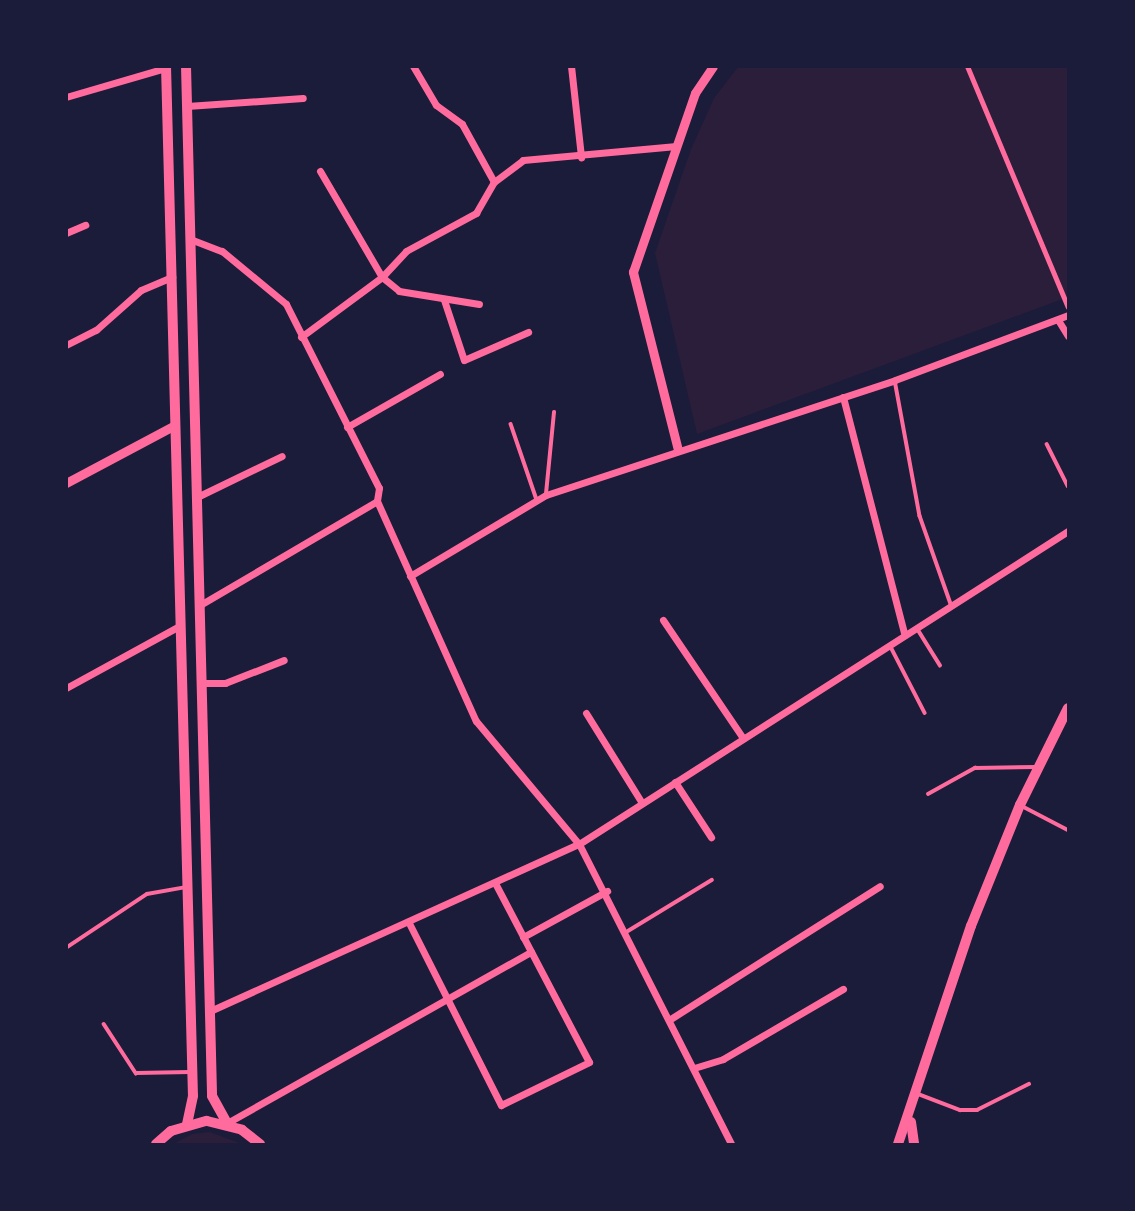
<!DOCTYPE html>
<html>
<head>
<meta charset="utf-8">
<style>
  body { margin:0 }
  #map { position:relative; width:1135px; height:1211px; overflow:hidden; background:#1b1b3a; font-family:"Archivo Narrow",sans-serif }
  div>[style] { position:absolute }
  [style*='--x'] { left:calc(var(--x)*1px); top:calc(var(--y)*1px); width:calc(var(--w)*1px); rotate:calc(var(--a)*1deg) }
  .green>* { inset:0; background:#2a1e3b }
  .service>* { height:3.5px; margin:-1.75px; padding:0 1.75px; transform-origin:1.75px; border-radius:1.75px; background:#ff6b9d }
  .pedestrian>* { height:5px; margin:-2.5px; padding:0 2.5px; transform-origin:2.5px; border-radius:2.5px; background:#ff6b9d }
  .minor>* { height:7px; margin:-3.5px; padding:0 3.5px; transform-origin:3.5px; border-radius:3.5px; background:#ff6b9d }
  .tertiary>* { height:9px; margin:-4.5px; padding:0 4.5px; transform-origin:4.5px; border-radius:4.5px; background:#ff6b9d }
  .secondary>* { height:10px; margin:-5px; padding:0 5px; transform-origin:5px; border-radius:5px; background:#ff6b9d }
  span { translate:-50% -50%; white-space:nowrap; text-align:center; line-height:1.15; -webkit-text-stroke:7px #1b1b3a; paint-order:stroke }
  .frame { position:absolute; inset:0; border:68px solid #1b1b3a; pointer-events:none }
</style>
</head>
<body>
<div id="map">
  <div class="green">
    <div style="clip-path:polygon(738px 67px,1068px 67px,1068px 297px,697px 434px,655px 253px,691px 149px,714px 98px)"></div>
    <div style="clip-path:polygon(210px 1132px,242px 1144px,173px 1144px,192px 1134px)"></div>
  </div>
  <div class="service">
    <div style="--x:895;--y:380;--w:138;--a:79.6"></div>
    <div style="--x:920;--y:516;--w:93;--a:70.6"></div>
    <div style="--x:511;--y:424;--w:80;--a:71.1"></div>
    <div style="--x:1047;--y:444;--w:47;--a:63.4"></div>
    <div style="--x:546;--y:494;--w:82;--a:-84.4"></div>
    <div style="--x:917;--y:628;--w:44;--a:58.1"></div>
    <div style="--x:891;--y:647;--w:74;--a:62.7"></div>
    <div style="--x:928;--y:794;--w:54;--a:-29"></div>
    <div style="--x:975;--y:768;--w:61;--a:-0.9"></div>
    <div style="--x:1022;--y:806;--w:52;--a:27.6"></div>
    <div style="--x:628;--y:931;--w:98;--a:-31.3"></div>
    <div style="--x:66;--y:948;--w:97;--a:-33.7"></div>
    <div style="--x:147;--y:894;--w:39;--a:-10"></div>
    <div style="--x:104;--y:1024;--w:59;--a:56.9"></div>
    <div style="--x:136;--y:1073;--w:54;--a:-1.1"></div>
    <div style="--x:918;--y:1094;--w:45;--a:20.9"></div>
    <div style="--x:960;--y:1110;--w:17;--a:0"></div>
    <div style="--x:977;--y:1110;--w:58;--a:-26.6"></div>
  </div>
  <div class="pedestrian">
    <div style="--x:967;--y:66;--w:261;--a:67.3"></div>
  </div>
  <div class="minor">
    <div style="--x:413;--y:66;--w:45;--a:59.5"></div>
    <div style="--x:436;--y:105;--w:32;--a:36"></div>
    <div style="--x:462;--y:124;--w:66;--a:61.1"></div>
    <div style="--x:571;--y:66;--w:92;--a:83.7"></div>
    <div style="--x:66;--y:97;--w:104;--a:-16.2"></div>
    <div style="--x:187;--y:106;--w:116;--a:-3.9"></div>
    <div style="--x:320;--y:171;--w:123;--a:59.7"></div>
    <div style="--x:382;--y:277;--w:22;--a:39"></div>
    <div style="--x:399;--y:291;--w:81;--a:9.2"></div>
    <div style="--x:66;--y:233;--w:21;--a:-23"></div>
    <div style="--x:190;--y:239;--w:34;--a:21"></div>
    <div style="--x:222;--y:251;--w:83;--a:39.6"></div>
    <div style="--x:286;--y:304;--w:206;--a:63.2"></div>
    <div style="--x:379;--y:488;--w:13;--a:99"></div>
    <div style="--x:444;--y:300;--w:63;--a:71.6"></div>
    <div style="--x:464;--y:360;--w:70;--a:-23.6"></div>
    <div style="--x:1058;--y:320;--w:19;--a:58"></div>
    <div style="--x:301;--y:337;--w:101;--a:-36.5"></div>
    <div style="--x:382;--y:277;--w:35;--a:-47"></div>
    <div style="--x:406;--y:251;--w:80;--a:-28.5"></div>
    <div style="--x:476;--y:213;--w:36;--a:-60"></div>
    <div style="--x:494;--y:182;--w:36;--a:-37"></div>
    <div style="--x:523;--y:160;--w:154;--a:-5.2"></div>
    <div style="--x:66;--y:345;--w:34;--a:-27"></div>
    <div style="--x:96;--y:330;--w:60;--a:-41.6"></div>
    <div style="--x:141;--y:290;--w:34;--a:-23"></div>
    <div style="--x:843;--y:397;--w:244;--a:75.5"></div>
    <div style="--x:347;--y:427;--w:107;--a:-29.7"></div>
    <div style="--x:197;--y:497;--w:94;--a:-25.8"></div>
    <div style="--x:377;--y:501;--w:241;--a:65.8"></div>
    <div style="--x:476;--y:721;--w:160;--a:50.1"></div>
    <div style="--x:579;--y:844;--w:336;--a:63.1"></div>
    <div style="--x:410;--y:576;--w:158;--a:-30.8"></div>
    <div style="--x:546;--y:495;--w:367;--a:-18.2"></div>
    <div style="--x:895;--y:380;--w:185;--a:-20.6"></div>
    <div style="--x:200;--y:605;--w:205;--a:-30.4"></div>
    <div style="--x:663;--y:620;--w:143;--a:55.9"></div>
    <div style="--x:202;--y:683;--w:23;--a:0"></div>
    <div style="--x:225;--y:683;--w:63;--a:-21.3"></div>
    <div style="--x:66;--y:688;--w:131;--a:-28.7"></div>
    <div style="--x:586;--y:713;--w:106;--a:58.1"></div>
    <div style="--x:675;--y:782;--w:66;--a:56.8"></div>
    <div style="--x:409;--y:923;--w:204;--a:63.2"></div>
    <div style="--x:501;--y:1105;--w:98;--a:-26"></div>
    <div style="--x:589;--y:1062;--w:202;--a:-117.7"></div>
    <div style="--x:523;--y:937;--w:96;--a:-28.7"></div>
    <div style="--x:210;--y:1011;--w:405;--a:-24.4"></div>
    <div style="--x:579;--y:844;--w:581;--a:-32.62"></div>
    <div style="--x:672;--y:1018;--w:246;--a:-32.4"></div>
    <div style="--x:694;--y:1068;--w:30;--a:-17"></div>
    <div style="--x:723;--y:1059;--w:139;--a:-30.3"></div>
    <div style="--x:227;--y:1123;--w:349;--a:-29.4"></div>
  </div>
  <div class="tertiary">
    <div style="--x:678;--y:450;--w:184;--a:-104.2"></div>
    <div style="--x:633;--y:272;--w:189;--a:-70.9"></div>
    <div style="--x:695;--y:93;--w:32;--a:-56"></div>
    <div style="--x:66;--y:483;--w:123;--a:-28"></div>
  </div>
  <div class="secondary">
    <div style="--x:166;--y:66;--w:1030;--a:88.5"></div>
    <div style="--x:193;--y:1096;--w:29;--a:102"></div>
    <div style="--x:186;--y:66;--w:1030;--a:88.55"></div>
    <div style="--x:212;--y:1096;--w:31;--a:61"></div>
    <div style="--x:911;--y:1122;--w:22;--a:82"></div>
    <div style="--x:156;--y:1144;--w:20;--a:-41"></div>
    <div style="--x:171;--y:1131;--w:37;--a:-16"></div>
    <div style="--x:207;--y:1121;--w:36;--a:14"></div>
    <div style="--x:242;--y:1130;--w:23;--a:38"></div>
    <div style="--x:898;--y:1144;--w:230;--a:-71.5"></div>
    <div style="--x:971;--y:926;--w:131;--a:-68"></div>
    <div style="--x:1020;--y:805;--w:108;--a:-63.7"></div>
  </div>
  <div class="frame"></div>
</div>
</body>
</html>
